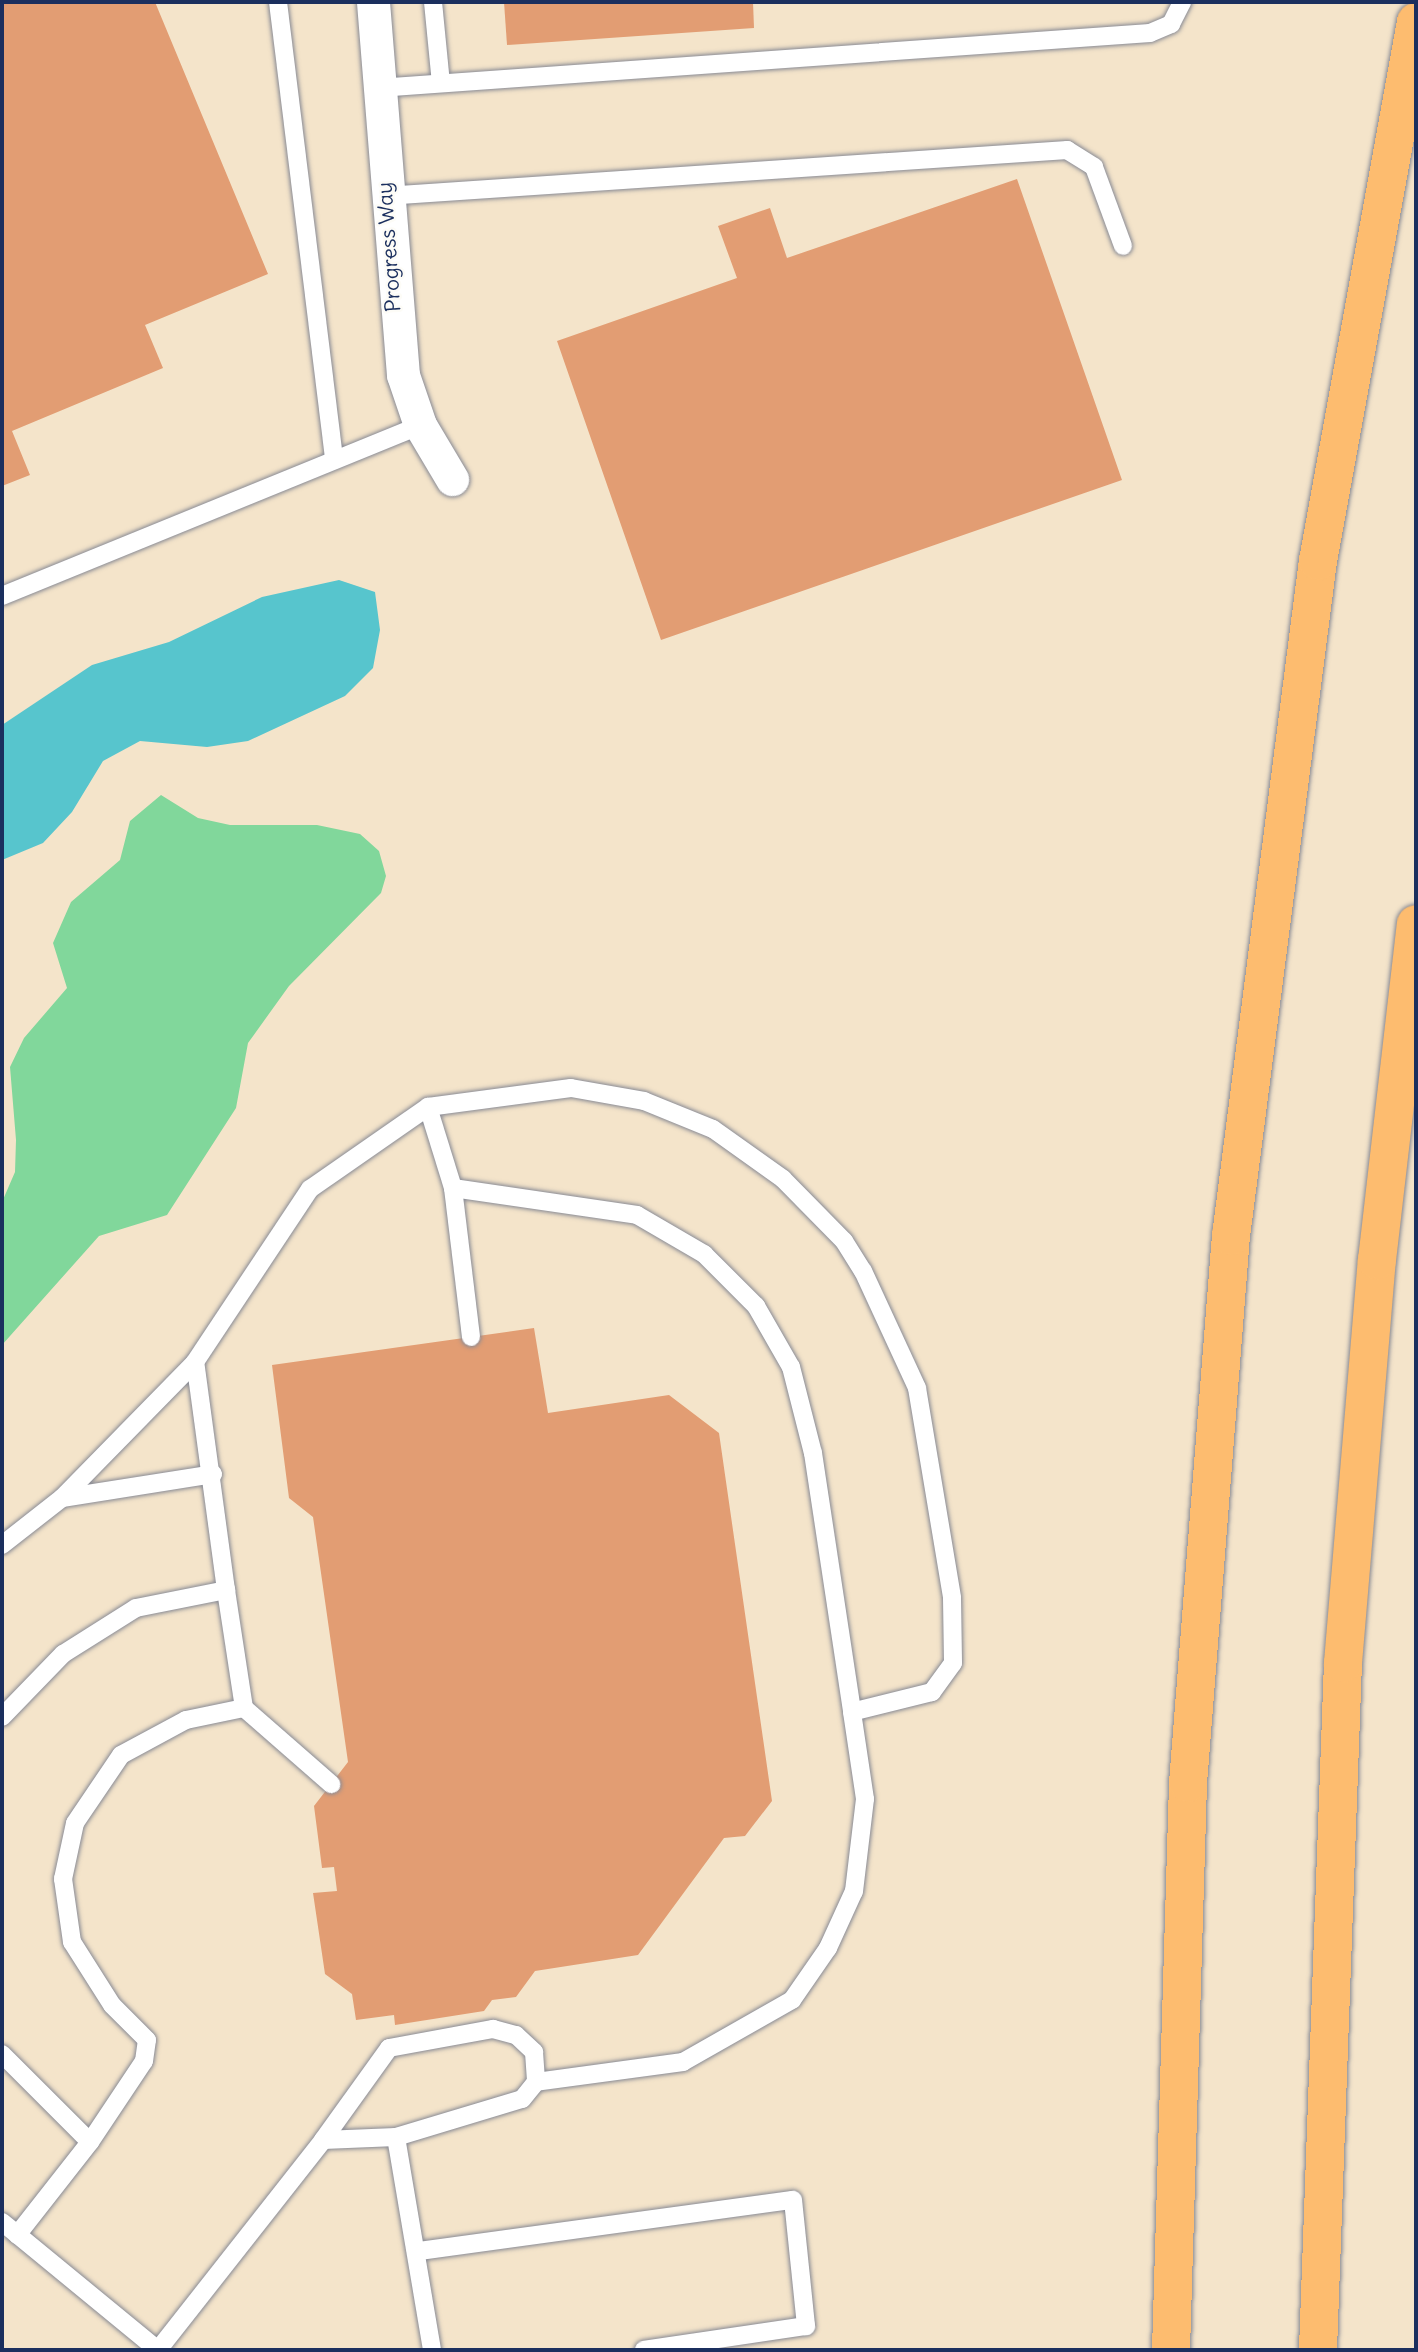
<!DOCTYPE html>
<html>
<head>
<meta charset="utf-8">
<style>
  body { margin:0 }
  #map { position:relative; width:1418px; height:2352px; overflow:hidden; background:#f4e4ca; font-family:Delius,sans-serif }
  div>[style] { position:absolute }
  [style*='--x'] { left:calc(var(--x)*1px); top:calc(var(--y)*1px); width:calc(var(--w)*1px); rotate:calc(var(--a)*1deg) }
  .green>* { inset:0; background:#81d79b }
  .water>* { inset:0; background:#57c5cd }
  .building>* { inset:0; background:#e29d73 }
  .roads { filter:drop-shadow(0 0 2px #888a94) drop-shadow(0 0 2px #888a94) }
  .service>* { height:18px; margin:-9px; padding:0 9px; transform-origin:9px; border-radius:9px; background:#fff }
  .minor>* { height:33px; margin:-16.5px; padding:0 16.5px; transform-origin:16.5px; border-radius:16.5px; background:#fff }
  .motorway>* { height:38px; margin:-19px; padding:0 19px; transform-origin:19px; border-radius:19px; background:#fdbc6f }
  span { translate:-50% -50%; white-space:nowrap; text-align:center; line-height:1.15; -webkit-text-stroke:5px #fdfcf7; paint-order:stroke }
  .street-label { font-size:21px; color:#1b2f5e }
  .frame { position:absolute; inset:0; border:4px solid #1b2f5e; pointer-events:none }
</style>
</head>
<body>
<div id="map">
  <div class="green">
    <div style="clip-path:polygon(161px 795px,198px 818px,230px 825px,317px 825px,360px 834px,379px 851px,386px 876px,381px 893px,289px 986px,248px 1043px,236px 1108px,167px 1215px,99px 1236px,2px 1345px,2px 1202px,15px 1172px,16px 1140px,10px 1067px,24px 1038px,67px 988px,53px 943px,71px 902px,120px 860px,130px 821px)"></div>
  </div>
  <div class="water">
    <div style="clip-path:polygon(339px 580px,375px 592px,380px 630px,373px 668px,345px 696px,248px 741px,207px 747px,140px 741px,103px 761px,72px 812px,43px 843px,2px 860px,2px 725px,92px 665px,169px 642px,262px 597px)"></div>
  </div>
  <div class="building">
    <div style="clip-path:polygon(2px 2px,155px 2px,268px 274px,145px 325px,163px 368px,12px 431px,30px 475px,2px 486px)"></div>
    <div style="clip-path:polygon(504px 2px,753px 2px,754px 28px,507px 45px)"></div>
    <div style="clip-path:polygon(1017px 179px,1122px 480px,661px 640px,557px 341px,737px 278px,718px 226px,770px 208px,787px 258px)"></div>
    <div style="clip-path:polygon(534px 1328px,548px 1413px,669px 1395px,719px 1433px,772px 1801px,745px 1836px,724px 1838px,638px 1955px,535px 1971px,516px 1997px,492px 2000px,484px 2011px,395px 2025px,394px 2015px,356px 2020px,352px 1994px,325px 1974px,313px 1893px,337px 1891px,334px 1867px,322px 1868px,314px 1806px,348px 1762px,313px 1517px,289px 1498px,272px 1365px)"></div>
  </div>
  <div class="roads">
    <div class="service">
      <div style="--x:278;--y:2;--w:460;--a:83"></div>
      <div style="--x:433;--y:2;--w:81;--a:84.4"></div>
      <div style="--x:378;--y:88;--w:774;--a:-4.08"></div>
      <div style="--x:1150;--y:33;--w:23;--a:-23"></div>
      <div style="--x:1171;--y:24;--w:25;--a:-63"></div>
      <div style="--x:385;--y:196;--w:684;--a:-3.86"></div>
      <div style="--x:1067;--y:150;--w:32;--a:32"></div>
      <div style="--x:1094;--y:167;--w:84;--a:69.8"></div>
      <div style="--x:2;--y:596;--w:452;--a:-22.2"></div>
      <div style="--x:428;--y:1107;--w:85;--a:72.8"></div>
      <div style="--x:453;--y:1188;--w:186;--a:8.3"></div>
      <div style="--x:637;--y:1215;--w:78;--a:30.2"></div>
      <div style="--x:704;--y:1254;--w:74;--a:45"></div>
      <div style="--x:756;--y:1306;--w:70;--a:60.2"></div>
      <div style="--x:791;--y:1367;--w:89;--a:75.7"></div>
      <div style="--x:813;--y:1453;--w:262;--a:81.4"></div>
      <div style="--x:453;--y:1188;--w:150;--a:83.1"></div>
      <div style="--x:62;--y:1498;--w:153;--a:-9"></div>
      <div style="--x:2;--y:1545;--w:76;--a:-38.1"></div>
      <div style="--x:62;--y:1498;--w:190;--a:-45.6"></div>
      <div style="--x:195;--y:1362;--w:208;--a:-56.4"></div>
      <div style="--x:310;--y:1189;--w:144;--a:-34.8"></div>
      <div style="--x:428;--y:1107;--w:144;--a:-7.6"></div>
      <div style="--x:571;--y:1088;--w:74;--a:10.1"></div>
      <div style="--x:644;--y:1101;--w:74;--a:22.1"></div>
      <div style="--x:713;--y:1129;--w:86;--a:35.5"></div>
      <div style="--x:783;--y:1179;--w:87;--a:45.5"></div>
      <div style="--x:844;--y:1241;--w:36;--a:58"></div>
      <div style="--x:863;--y:1271;--w:129;--a:65.2"></div>
      <div style="--x:917;--y:1388;--w:213;--a:80.5"></div>
      <div style="--x:952;--y:1598;--w:65;--a:89.1"></div>
      <div style="--x:953;--y:1663;--w:36;--a:126"></div>
      <div style="--x:932;--y:1692;--w:82;--a:166"></div>
      <div style="--x:852;--y:1712;--w:88;--a:81.5"></div>
      <div style="--x:865;--y:1799;--w:93;--a:96.8"></div>
      <div style="--x:854;--y:1891;--w:63;--a:114.5"></div>
      <div style="--x:828;--y:1948;--w:63;--a:124.7"></div>
      <div style="--x:792;--y:2000;--w:125;--a:150.4"></div>
      <div style="--x:683;--y:2062;--w:148;--a:172.3"></div>
      <div style="--x:244;--y:1708;--w:116;--a:41.1"></div>
      <div style="--x:2;--y:1717;--w:88;--a:-45.9"></div>
      <div style="--x:63;--y:1654;--w:86;--a:-32.2"></div>
      <div style="--x:136;--y:1608;--w:92;--a:-11.3"></div>
      <div style="--x:226;--y:1590;--w:230;--a:-97.7"></div>
      <div style="--x:493;--y:2029;--w:24;--a:15"></div>
      <div style="--x:516;--y:2035;--w:25;--a:43"></div>
      <div style="--x:534;--y:2052;--w:30;--a:86"></div>
      <div style="--x:536;--y:2082;--w:22;--a:129"></div>
      <div style="--x:522;--y:2099;--w:132;--a:163.2"></div>
      <div style="--x:396;--y:2137;--w:73;--a:177.6"></div>
      <div style="--x:323;--y:2140;--w:113;--a:-54.3"></div>
      <div style="--x:389;--y:2048;--w:106;--a:-10.4"></div>
      <div style="--x:2;--y:2054;--w:124;--a:45"></div>
      <div style="--x:90;--y:2142;--w:118;--a:128.1"></div>
      <div style="--x:396;--y:2137;--w:216;--a:80.4"></div>
      <div style="--x:90;--y:2142;--w:97;--a:-56.3"></div>
      <div style="--x:144;--y:2061;--w:21;--a:-82"></div>
      <div style="--x:147;--y:2040;--w:49;--a:-135"></div>
      <div style="--x:112;--y:2005;--w:75;--a:-122.4"></div>
      <div style="--x:72;--y:1942;--w:64;--a:-98.1"></div>
      <div style="--x:63;--y:1879;--w:57;--a:-77.9"></div>
      <div style="--x:75;--y:1823;--w:82;--a:-55.9"></div>
      <div style="--x:121;--y:1755;--w:74;--a:-28.3"></div>
      <div style="--x:186;--y:1720;--w:59;--a:-11.7"></div>
      <div style="--x:244;--y:1708;--w:119;--a:-98.7"></div>
      <div style="--x:2;--y:2222;--w:202;--a:39.4"></div>
      <div style="--x:158;--y:2350;--w:267;--a:-51.8"></div>
      <div style="--x:419;--y:2251;--w:377;--a:-7.8"></div>
      <div style="--x:793;--y:2200;--w:127;--a:84.1"></div>
      <div style="--x:806;--y:2326;--w:164;--a:171.6"></div>
    </div>
    <div class="minor">
      <div style="--x:373;--y:2;--w:374;--a:85.4"></div>
      <div style="--x:403;--y:375;--w:53;--a:71.2"></div>
      <div style="--x:420;--y:425;--w:63;--a:59.3"></div>
    </div>
    <div class="motorway">
      <div style="--x:1171;--y:2350;--w:567;--a:-88.28"></div>
      <div style="--x:1188;--y:1783;--w:549;--a:-85.51"></div>
      <div style="--x:1231;--y:1236;--w:681;--a:-82.66"></div>
      <div style="--x:1318;--y:561;--w:548;--a:-79.7"></div>
      <div style="--x:1318;--y:2350;--w:687;--a:-87.92"></div>
      <div style="--x:1343;--y:1663;--w:404;--a:-85.2"></div>
      <div style="--x:1377;--y:1260;--w:338;--a:-83.4"></div>
    </div>
  </div>
  <div class="street-label">
    <span style="left:389px;top:247px;rotate:-94deg">Progress Way</span>
  </div>
  <div class="frame"></div>
</div>
</body>
</html>
